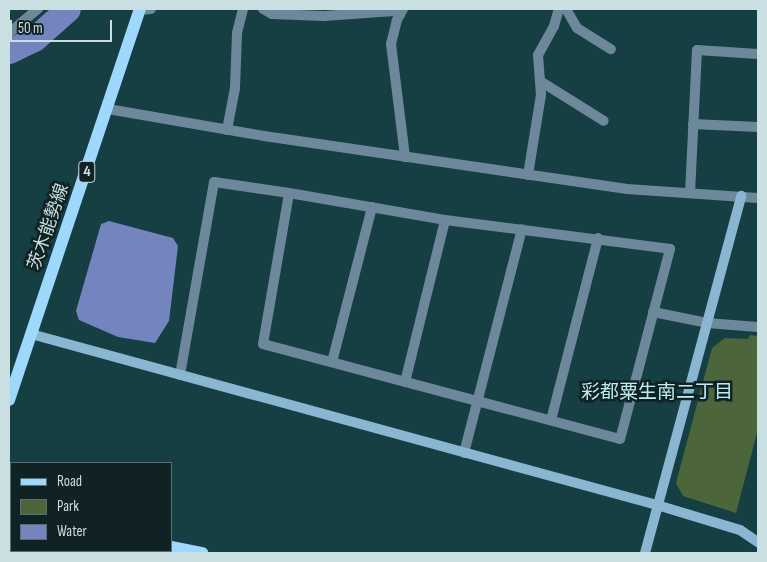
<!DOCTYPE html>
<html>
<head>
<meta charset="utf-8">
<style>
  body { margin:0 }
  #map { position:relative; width:767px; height:562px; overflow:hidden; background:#153f42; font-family:"Sofia Sans Condensed","Noto Sans JP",sans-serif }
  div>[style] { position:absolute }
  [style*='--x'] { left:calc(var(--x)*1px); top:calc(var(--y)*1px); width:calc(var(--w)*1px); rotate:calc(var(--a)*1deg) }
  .green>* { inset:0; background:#4c653a }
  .water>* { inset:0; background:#7384bf }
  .river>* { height:25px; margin:-12.5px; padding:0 12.5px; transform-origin:12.5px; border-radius:12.5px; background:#7384bf }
  .street>* { height:10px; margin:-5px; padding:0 5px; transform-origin:5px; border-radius:5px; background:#6d889a }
  .secondary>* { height:10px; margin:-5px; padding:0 5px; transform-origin:5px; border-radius:5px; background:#8ab6d2 }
  .primary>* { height:12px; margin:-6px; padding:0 6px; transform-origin:6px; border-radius:6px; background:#9fd8fd }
  .rail>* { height:4px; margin-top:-2px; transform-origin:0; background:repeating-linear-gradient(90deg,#b4ccce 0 10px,transparent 0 15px) }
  span { translate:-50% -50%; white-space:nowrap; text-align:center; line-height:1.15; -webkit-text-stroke:5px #112224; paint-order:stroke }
  .shield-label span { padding:1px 4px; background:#112224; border:1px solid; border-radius:4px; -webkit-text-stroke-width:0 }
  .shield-label { font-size:16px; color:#cadfe1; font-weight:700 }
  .street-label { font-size:18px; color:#cadfe1 }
  .neighbourhood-label { font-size:19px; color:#beebef }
  .frame { position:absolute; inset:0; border:10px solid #cadfe1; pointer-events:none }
  .legend { position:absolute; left:10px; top:462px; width:162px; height:90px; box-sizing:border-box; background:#112224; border:1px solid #5b6e70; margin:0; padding:6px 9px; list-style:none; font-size:15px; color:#cadfe1 }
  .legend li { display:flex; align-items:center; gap:10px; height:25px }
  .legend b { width:25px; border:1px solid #5b6e70 }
  .scale { position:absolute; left:10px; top:20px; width:102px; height:22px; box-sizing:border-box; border:2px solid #cadfe1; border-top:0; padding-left:6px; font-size:15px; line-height:18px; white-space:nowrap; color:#cadfe1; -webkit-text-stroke:4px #112224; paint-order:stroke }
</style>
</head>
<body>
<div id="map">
  <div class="green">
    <div style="clip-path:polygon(750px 335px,758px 336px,758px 429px,736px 513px,683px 496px,676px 483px,712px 348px,725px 338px,748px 339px)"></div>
  </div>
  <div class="water">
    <div style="clip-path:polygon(109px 221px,173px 238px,178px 246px,169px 321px,155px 343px,118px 337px,79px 320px,76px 311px,101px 224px)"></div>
  </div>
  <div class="river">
    <div style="--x:9;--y:51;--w:28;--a:-26"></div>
    <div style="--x:34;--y:39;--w:45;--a:-41.4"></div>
  </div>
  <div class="street">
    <div style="--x:263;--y:9;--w:10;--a:29"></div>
    <div style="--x:272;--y:14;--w:52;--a:2.2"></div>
    <div style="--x:324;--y:16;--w:70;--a:-4.1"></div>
    <div style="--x:394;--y:11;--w:7;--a:27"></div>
    <div style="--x:403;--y:9;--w:13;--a:119"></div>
    <div style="--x:397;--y:20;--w:25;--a:104"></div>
    <div style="--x:391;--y:44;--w:114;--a:82.9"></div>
    <div style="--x:566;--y:9;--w:22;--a:60"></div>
    <div style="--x:577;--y:28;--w:40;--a:32"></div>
    <div style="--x:140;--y:10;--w:11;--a:-5"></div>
    <div style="--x:9;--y:33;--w:38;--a:-40"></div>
    <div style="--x:540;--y:81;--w:75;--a:32"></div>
    <div style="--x:108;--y:109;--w:158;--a:9.8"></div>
    <div style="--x:264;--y:136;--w:367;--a:8.3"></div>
    <div style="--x:627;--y:189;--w:131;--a:3.9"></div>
    <div style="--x:693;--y:124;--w:65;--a:2.6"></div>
    <div style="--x:227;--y:130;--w:43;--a:-79.2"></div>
    <div style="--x:235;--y:88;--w:55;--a:-87.9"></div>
    <div style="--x:237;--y:33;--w:25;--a:-76"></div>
    <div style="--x:528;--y:175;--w:81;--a:-80.8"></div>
    <div style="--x:541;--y:95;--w:40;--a:-94.3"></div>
    <div style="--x:538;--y:55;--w:33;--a:-61"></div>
    <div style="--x:554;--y:26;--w:18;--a:-74"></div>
    <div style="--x:690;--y:193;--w:143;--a:-87.2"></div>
    <div style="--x:697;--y:50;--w:61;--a:3.8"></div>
    <div style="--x:653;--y:312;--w:55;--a:11.5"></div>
    <div style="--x:707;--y:323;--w:51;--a:4.5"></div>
    <div style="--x:332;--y:362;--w:160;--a:-75.5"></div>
    <div style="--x:180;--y:375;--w:196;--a:-80"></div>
    <div style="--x:214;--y:182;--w:76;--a:8.3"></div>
    <div style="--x:289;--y:193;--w:158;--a:9.8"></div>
    <div style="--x:445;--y:220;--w:227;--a:7.3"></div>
    <div style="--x:670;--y:249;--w:196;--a:104.7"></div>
    <div style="--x:620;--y:439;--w:369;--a:-165.1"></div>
    <div style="--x:263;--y:344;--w:153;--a:-80.2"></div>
    <div style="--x:405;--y:382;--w:167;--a:-76.1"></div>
    <div style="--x:551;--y:420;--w:188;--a:-75.5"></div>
    <div style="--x:464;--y:453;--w:231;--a:-75.5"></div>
  </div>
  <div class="secondary">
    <div style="--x:31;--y:334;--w:649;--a:15.28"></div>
    <div style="--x:657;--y:505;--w:87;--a:16.8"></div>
    <div style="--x:740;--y:530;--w:22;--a:34"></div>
    <div style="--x:645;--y:553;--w:370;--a:-74.9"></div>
  </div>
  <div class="primary">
    <div style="--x:9;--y:400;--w:412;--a:-71.5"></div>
    <div style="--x:9;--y:514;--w:2;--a:0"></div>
    <div style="--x:9;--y:534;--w:2;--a:27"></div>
    <div style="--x:171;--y:547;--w:32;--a:11"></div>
    <div style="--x:74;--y:551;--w:9;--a:13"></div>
    <div style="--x:151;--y:551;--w:8;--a:14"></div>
  </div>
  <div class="rail">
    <div style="--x:9;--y:541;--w:2;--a:27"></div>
    <div style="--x:15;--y:551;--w:10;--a:11"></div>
    <div style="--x:47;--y:551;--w:9;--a:13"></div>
  </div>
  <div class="shield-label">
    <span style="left:87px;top:172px">4</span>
  </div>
  <div class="street-label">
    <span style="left:49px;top:227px;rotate:-71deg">茨木能勢線</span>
  </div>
  <div class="neighbourhood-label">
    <span style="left:657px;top:393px">彩都粟生南二丁目</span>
  </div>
  <div class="frame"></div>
  <ul class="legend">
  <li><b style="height:6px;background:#9fd8fd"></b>Road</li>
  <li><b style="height:14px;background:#4c653a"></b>Park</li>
  <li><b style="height:14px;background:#7384bf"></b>Water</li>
  </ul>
  <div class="scale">50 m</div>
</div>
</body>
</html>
